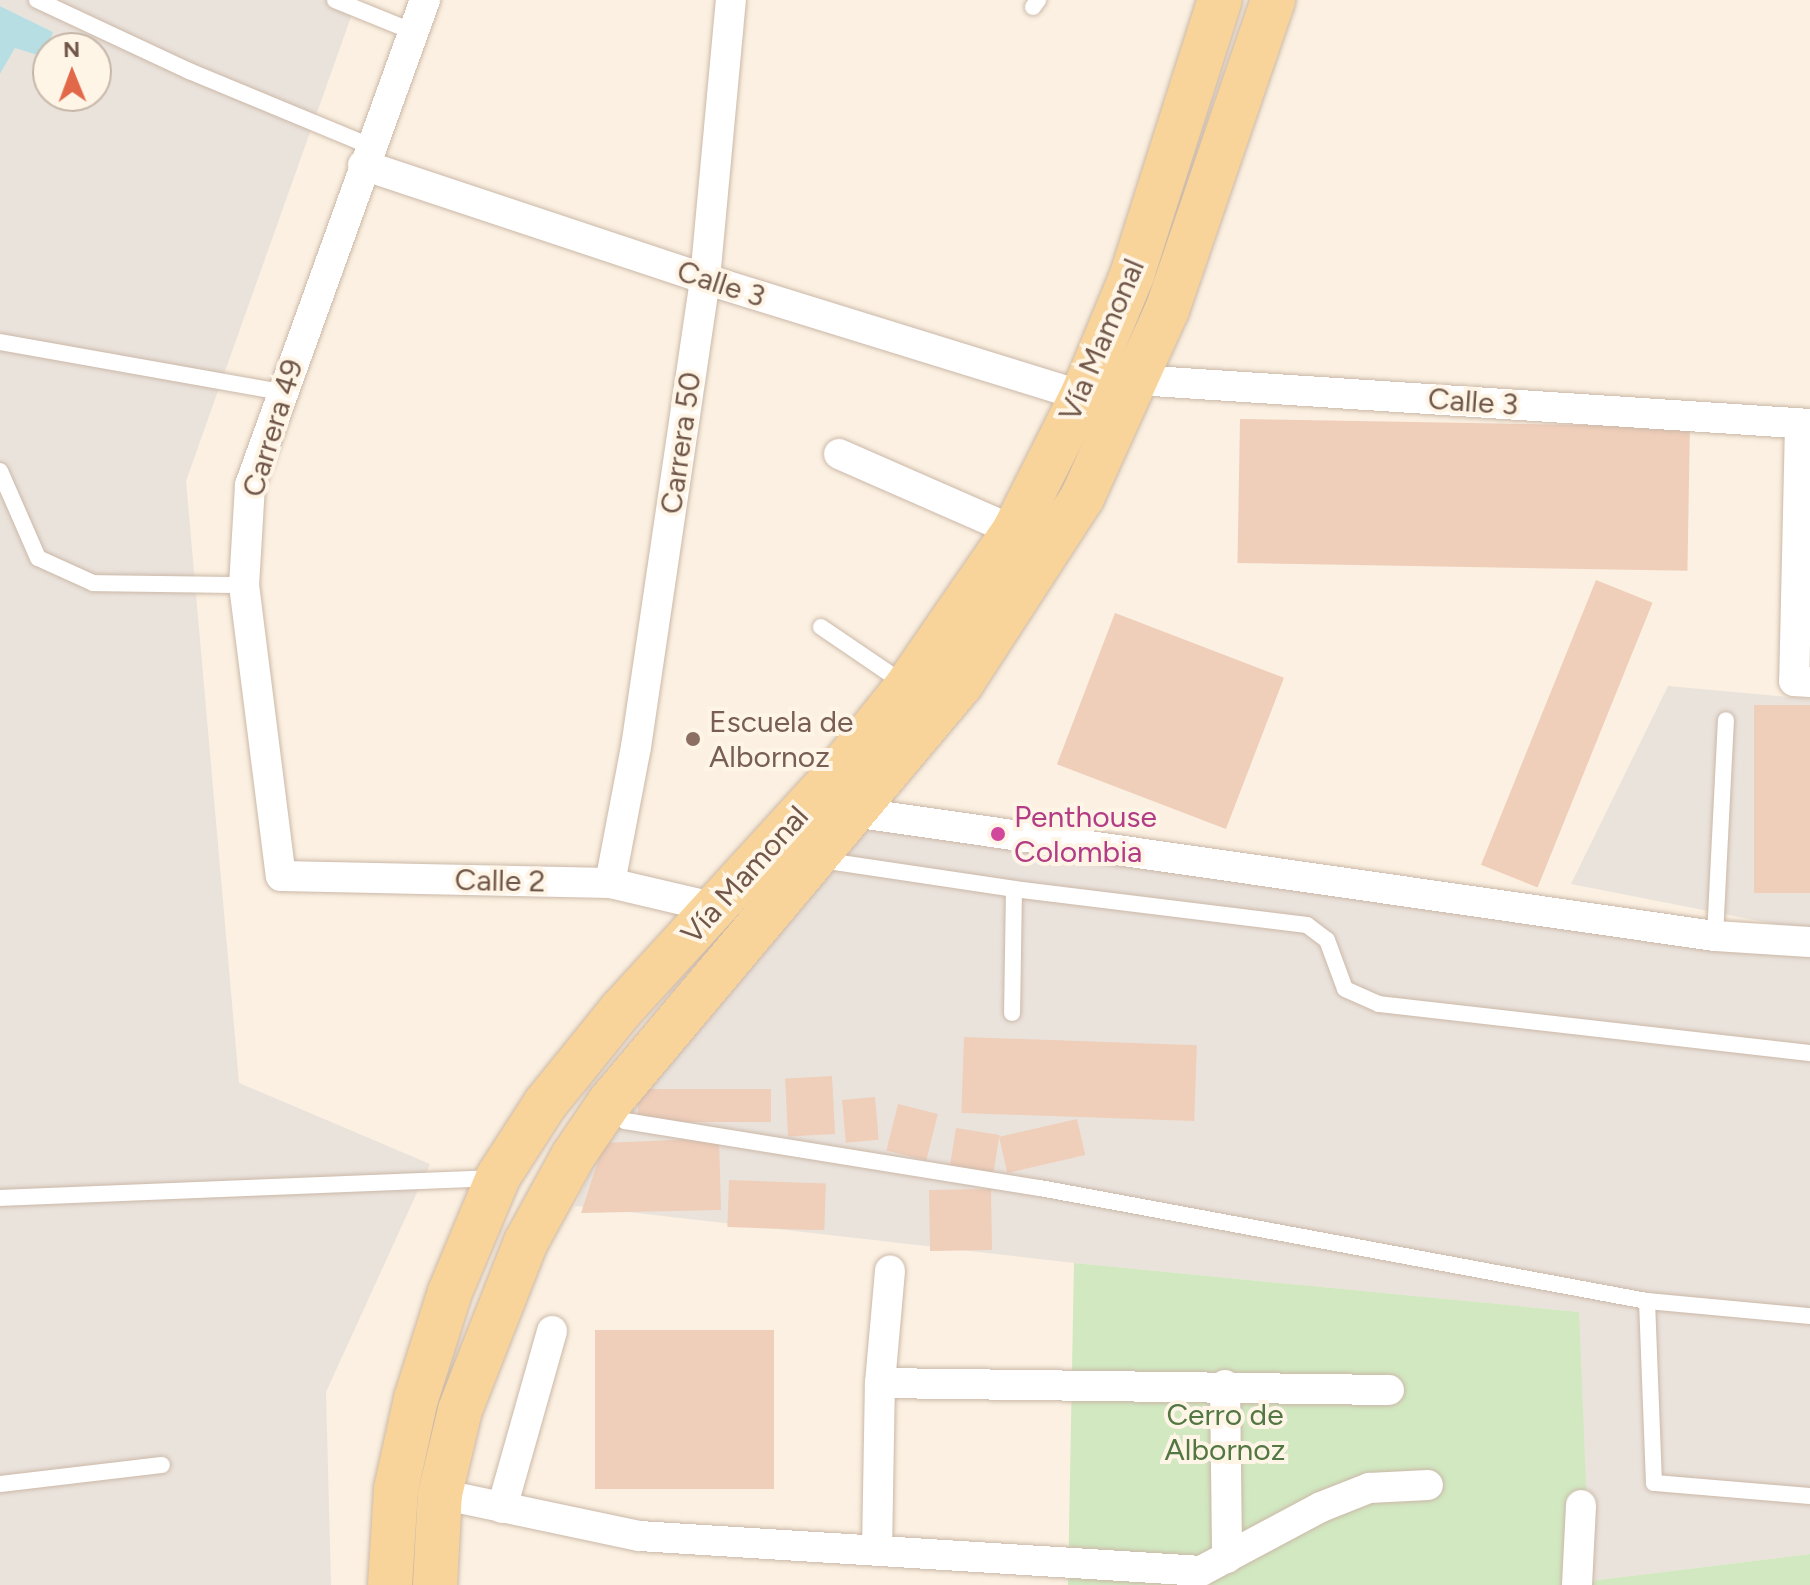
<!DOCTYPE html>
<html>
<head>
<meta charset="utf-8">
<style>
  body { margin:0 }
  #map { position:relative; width:1810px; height:1585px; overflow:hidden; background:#fbf0e1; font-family:Figtree,sans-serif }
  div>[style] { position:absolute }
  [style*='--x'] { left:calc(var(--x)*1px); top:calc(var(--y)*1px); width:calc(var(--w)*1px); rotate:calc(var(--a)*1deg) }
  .industrial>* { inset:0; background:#eae3dc }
  .green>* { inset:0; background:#d1e8c1 }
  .water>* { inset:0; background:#b7dee3 }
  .building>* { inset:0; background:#efceba; transform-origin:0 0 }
  .roads { filter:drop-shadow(0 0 2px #cbb8a8) drop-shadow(0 0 2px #cbb8a8) }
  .service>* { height:16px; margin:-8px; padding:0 8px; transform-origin:8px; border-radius:8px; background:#fff }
  .minor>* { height:30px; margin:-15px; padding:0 15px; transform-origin:15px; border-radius:15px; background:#fff }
  .primary>* { height:44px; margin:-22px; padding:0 22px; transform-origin:22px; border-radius:22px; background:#f8d49b }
  .dots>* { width:22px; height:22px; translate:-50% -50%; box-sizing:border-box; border:4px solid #fef5e7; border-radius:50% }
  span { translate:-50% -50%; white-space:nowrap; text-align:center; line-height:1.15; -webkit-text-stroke:8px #fef5e7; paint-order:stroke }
  .street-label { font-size:30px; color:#715749 }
  .education-label { font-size:30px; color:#785e54 }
  .left { translate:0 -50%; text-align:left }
  .hotel-label { font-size:30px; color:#b23c85 }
  .park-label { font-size:30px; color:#537742 }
  .north { position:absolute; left:32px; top:32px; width:80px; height:80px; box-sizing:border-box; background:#fef5e7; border:2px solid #c6b6a8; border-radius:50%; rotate:359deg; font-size:22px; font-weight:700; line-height:32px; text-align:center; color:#715749 }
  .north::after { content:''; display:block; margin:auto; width:28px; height:36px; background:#e1694a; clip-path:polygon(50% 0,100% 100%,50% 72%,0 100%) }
</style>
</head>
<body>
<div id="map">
  <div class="industrial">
    <div style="clip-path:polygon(evenodd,0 0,357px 0,186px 481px,239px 1083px,430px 1164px,326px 1392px,331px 1585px,0 1585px,0 74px,15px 48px,53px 32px,0 6px,0 0,48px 48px,96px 48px,96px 96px,48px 96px,48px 48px)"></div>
    <div style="clip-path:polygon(1668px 686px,1810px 699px,1810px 931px,1571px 884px)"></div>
    <div style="clip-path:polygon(872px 806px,1810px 933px,1810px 1554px,1590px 1581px,1578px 1312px,1074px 1263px,575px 1206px,604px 1143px)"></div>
  </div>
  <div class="green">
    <div style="clip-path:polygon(1074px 1263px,1579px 1312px,1590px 1581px,1810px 1554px,1810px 1585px,1068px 1585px)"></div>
  </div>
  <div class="water">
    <div style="clip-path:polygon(0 6px,53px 32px,44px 57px,15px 48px,0 74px)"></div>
  </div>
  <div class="building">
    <div style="left:1240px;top:419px;width:450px;height:144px;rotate:1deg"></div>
    <div style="left:1596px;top:580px;width:61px;height:307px;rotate:22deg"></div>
    <div style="left:1115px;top:613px;width:181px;height:162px;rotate:21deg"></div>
    <div style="left:1810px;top:705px;width:188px;height:56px;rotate:90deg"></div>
    <div style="left:964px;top:1037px;width:233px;height:76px;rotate:2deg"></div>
    <div style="left:832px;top:1076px;width:58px;height:47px;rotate:87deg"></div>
    <div style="left:638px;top:1089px;width:133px;height:33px"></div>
    <div style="left:875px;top:1097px;width:43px;height:33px;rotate:85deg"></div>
    <div style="left:898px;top:1104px;width:41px;height:48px;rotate:14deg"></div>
    <div style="left:1077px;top:1119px;width:37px;height:80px;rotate:77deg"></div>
    <div style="left:956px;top:1128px;width:44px;height:44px;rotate:9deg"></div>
    <div style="clip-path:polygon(719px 1138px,721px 1210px,581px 1213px,604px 1143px)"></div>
    <div style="left:729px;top:1180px;width:97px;height:47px;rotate:2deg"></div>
    <div style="left:991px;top:1189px;width:61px;height:62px;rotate:89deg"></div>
    <div style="left:595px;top:1330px;width:179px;height:159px"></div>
  </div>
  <div class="roads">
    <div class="service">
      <div style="--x:37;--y:0;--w:168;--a:25"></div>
      <div style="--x:189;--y:71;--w:196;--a:22.5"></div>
      <div style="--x:335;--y:0;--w:85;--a:22.1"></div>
      <div style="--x:1033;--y:7;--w:9;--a:-54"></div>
      <div style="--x:0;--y:342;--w:284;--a:10.1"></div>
      <div style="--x:0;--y:471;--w:95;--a:66.4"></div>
      <div style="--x:38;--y:558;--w:60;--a:24.4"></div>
      <div style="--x:93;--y:583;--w:151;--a:0.8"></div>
      <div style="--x:821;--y:627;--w:102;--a:34.2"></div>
      <div style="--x:821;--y:860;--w:195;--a:8.5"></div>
      <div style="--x:1014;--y:889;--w:124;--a:90.9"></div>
      <div style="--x:1014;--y:889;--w:295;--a:7"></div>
      <div style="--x:1307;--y:925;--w:25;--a:37"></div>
      <div style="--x:1327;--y:940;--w:52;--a:69.8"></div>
      <div style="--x:1345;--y:989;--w:37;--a:24"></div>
      <div style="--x:1379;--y:1004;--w:434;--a:6.5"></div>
      <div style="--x:1715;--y:936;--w:216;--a:-87.1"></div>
      <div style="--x:611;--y:1107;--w:20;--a:45"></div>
      <div style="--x:625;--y:1121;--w:420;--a:9.2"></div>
      <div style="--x:1040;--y:1188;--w:617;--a:10.55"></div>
      <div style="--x:1647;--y:1301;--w:164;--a:5.3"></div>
      <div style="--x:0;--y:1198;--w:494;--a:-2.3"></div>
      <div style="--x:1647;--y:1301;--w:182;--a:87.8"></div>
      <div style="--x:1654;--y:1483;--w:157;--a:4.8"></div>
      <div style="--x:0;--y:1484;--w:163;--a:-6.7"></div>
    </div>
    <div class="minor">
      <div style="--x:425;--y:0;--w:516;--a:109.84"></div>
      <div style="--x:250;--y:485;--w:100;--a:93.4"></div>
      <div style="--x:244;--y:585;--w:293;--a:82.8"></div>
      <div style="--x:281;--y:876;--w:329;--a:1.2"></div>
      <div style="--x:610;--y:883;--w:110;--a:13.2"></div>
      <div style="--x:363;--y:165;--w:360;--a:18.4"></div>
      <div style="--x:705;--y:279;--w:395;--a:17.2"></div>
      <div style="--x:1137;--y:380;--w:674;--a:3.74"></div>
      <div style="--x:1800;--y:424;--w:257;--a:91.3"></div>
      <div style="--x:1794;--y:681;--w:16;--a:4"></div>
      <div style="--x:839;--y:454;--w:191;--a:23.7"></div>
      <div style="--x:853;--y:812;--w:871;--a:8.19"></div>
      <div style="--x:1715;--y:936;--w:95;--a:3.6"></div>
      <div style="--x:610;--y:883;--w:138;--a:-79.2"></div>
      <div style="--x:636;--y:747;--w:473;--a:-81.6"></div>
      <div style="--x:705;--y:279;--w:280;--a:-84.7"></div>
      <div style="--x:880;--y:1383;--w:113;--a:-84.9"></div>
      <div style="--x:1225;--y:1385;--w:173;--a:89.3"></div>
      <div style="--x:440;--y:1494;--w:203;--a:11.9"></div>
      <div style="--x:639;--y:1536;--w:563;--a:3.56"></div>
      <div style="--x:1201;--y:1571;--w:136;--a:-28.1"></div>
      <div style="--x:1321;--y:1507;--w:52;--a:-21.6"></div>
      <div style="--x:1369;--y:1488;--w:59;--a:-2.9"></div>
      <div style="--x:502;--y:1508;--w:184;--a:-74.2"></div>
      <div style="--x:877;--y:1551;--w:168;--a:-89"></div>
      <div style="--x:880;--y:1383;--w:509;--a:0.79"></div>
      <div style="--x:1577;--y:1585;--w:80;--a:-87.1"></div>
    </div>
    <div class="primary">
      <div style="--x:390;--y:1585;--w:96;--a:-86.4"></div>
      <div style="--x:396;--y:1489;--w:92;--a:-77.5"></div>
      <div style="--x:416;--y:1399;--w:112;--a:-72.4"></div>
      <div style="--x:450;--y:1292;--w:125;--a:-67.3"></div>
      <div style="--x:498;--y:1177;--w:87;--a:-57.2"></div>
      <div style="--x:545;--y:1104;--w:122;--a:-51"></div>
      <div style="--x:622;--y:1009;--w:311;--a:-47.6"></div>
      <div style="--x:832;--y:779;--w:119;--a:-51.1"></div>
      <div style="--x:907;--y:686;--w:188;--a:-55.4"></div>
      <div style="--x:1014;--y:531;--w:151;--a:-63.3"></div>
      <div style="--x:1082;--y:396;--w:131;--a:-67.5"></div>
      <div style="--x:1132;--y:275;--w:289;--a:-72.3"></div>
      <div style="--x:435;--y:1585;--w:91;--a:-86.9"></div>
      <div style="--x:440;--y:1494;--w:86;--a:-76.6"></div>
      <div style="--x:460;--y:1410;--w:180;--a:-68.6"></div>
      <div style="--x:526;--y:1242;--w:98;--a:-61.3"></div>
      <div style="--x:573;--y:1156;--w:64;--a:-55.8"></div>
      <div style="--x:609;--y:1103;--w:547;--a:-49.97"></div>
      <div style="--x:961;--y:684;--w:222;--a:-57"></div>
      <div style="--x:1082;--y:498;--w:206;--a:-65.7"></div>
      <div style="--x:1167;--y:310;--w:328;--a:-71.1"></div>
    </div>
  </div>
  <div class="dots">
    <div style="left:693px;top:739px;background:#8d6e63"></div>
    <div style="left:998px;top:834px;background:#d1479c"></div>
  </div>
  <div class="street-label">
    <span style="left:721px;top:284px;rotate:18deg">Calle 3</span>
    <span style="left:1102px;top:340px;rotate:-67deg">Vía Mamonal</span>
    <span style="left:1473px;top:402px;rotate:4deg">Calle 3</span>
    <span style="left:273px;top:428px;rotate:-73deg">Carrera 49</span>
    <span style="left:681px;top:443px;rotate:-82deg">Carrera 50</span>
    <span style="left:745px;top:875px;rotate:-48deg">Vía Mamonal</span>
    <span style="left:500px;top:881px;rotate:1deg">Calle 2</span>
  </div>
  <div class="education-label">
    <span class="left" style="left:709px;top:739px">Escuela de<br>Albornoz</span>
  </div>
  <div class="hotel-label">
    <span class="left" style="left:1014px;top:834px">Penthouse<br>Colombia</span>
  </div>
  <div class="park-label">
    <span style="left:1225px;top:1432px">Cerro de<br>Albornoz</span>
  </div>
  <div class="north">N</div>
</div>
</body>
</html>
